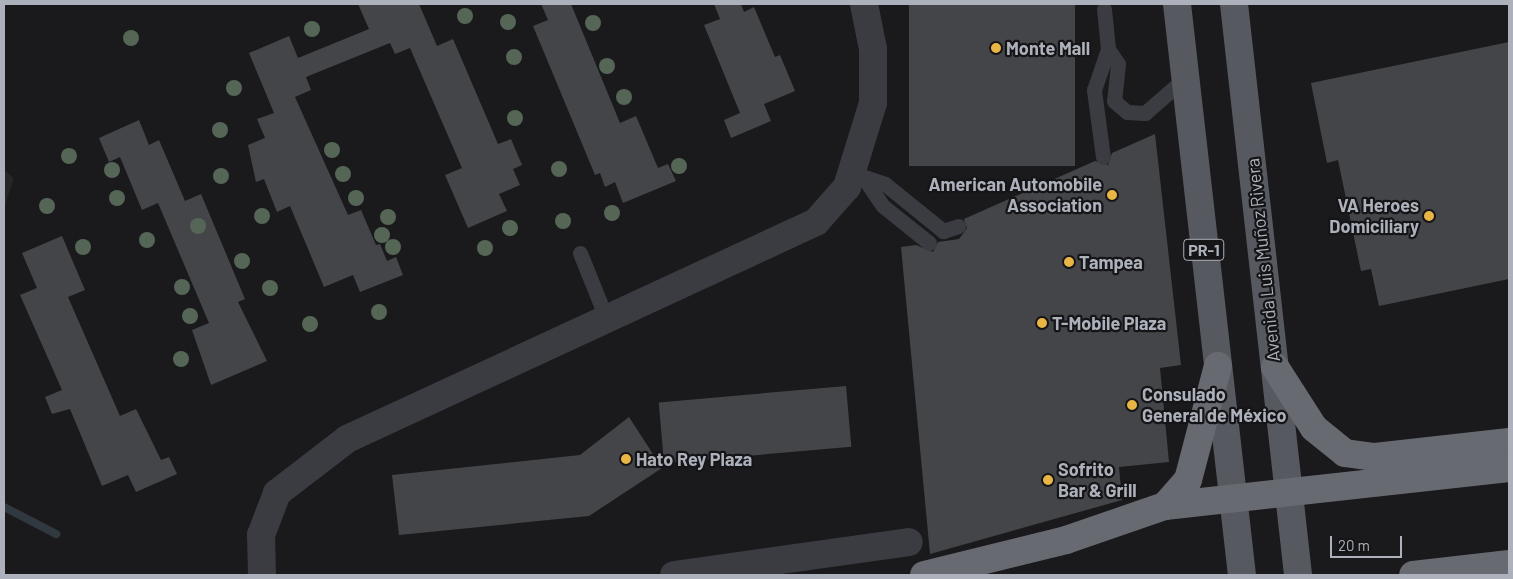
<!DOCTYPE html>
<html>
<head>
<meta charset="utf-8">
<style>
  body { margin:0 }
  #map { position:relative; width:1513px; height:579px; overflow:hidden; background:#1a1a1c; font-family:Barlow,sans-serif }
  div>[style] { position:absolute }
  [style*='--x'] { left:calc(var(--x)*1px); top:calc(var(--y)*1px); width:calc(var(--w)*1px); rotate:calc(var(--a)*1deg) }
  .built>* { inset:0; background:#262629 }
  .stream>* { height:8px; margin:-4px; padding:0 4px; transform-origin:4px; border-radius:4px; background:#303940 }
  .building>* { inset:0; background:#444549; transform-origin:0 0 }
  .service>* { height:15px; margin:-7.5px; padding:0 7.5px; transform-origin:7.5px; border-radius:7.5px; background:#3b3c41 }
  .minor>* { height:28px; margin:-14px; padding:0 14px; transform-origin:14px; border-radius:14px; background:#3b3c41 }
  .primary>* { height:28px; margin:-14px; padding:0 14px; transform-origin:14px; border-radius:14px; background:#575960 }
  .motorway>* { height:28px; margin:-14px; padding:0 14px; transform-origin:14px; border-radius:14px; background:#686a72 }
  .trees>* { width:16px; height:16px; margin:-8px; border-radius:50%; background:#556657 }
  .dots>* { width:14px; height:14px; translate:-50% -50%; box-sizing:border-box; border:2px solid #151517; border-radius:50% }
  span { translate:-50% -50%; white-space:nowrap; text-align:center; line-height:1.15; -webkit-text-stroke:4.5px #151517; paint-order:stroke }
  .shield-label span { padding:1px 4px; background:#151517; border:1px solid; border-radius:4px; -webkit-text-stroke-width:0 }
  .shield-label { font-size:16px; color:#adb1bb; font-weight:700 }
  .poi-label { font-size:18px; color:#adb1bb; font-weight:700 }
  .left { translate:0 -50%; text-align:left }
  .right { translate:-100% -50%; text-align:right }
  .street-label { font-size:18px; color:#adb1bb }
  .frame { position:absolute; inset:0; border:5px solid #adb1bb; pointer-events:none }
  .scale { position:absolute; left:1330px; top:536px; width:72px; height:22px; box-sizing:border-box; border:2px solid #adb1bb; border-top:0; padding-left:6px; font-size:15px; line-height:18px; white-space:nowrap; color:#adb1bb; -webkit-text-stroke:4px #151517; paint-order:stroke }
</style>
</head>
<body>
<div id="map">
  <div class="built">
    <div style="clip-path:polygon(4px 170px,14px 178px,4px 208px)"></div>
  </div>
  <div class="stream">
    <div style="--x:4;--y:507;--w:59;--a:27.4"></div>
  </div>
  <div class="building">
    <div style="clip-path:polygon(358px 4px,419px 4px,437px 46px,453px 39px,498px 144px,511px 139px,522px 165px,513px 169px,520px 185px,499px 194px,507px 211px,468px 228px,445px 175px,462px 168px,410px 48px,395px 54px,390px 43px,306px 77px,311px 90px,295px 97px,348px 215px,361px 210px,376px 245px,380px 244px,387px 261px,396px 257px,403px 275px,360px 292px,353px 275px,324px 287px,290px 206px,277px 212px,264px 179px,256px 182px,248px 145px,265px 138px,257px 119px,274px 113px,249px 53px,289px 36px,298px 58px,369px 29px)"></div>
    <div style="clip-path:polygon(541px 4px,571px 4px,620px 123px,636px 116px,658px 168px,668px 164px,676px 181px,623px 203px,615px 182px,605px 187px,600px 173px,595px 175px,533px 26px,548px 20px)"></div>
    <div style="clip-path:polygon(714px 4px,741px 4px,744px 12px,754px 7px,775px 57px,780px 55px,795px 91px,764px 104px,771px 121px,731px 138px,724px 120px,740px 113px,704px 25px,720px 19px)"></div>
    <div style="left:909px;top:4px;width:166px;height:162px"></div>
    <div style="clip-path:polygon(1509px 42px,1509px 279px,1379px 306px,1371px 269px,1361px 271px,1338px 160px,1327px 163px,1311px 83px)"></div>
    <div style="clip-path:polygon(139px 120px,149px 145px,159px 140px,185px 201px,201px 194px,245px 299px,238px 302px,267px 361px,211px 385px,192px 330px,209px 323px,158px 203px,142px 210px,120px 157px,109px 162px,99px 138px)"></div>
    <div style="clip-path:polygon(1155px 134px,1181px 365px,1160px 368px,1169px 462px,1119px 467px,1122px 500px,930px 554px,901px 247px,916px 245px,933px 252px,938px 242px,959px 239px,967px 228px,964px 219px,1095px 161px,1108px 165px,1112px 153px)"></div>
    <div style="clip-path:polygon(62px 236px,85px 290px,68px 297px,120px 416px,136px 409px,161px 460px,169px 457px,177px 474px,136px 492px,128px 475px,102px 486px,70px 409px,52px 414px,45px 397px,62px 390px,20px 295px,37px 288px,22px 253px)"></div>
    <div style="left:846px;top:386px;width:61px;height:188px;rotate:85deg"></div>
    <div style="clip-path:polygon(629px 417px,662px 468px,589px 516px,399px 535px,392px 475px,580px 455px)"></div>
  </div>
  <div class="service">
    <div style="--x:1108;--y:49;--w:18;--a:56"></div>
    <div style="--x:1118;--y:64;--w:37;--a:96"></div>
    <div style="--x:1114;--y:101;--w:17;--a:40"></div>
    <div style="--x:1127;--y:112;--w:18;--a:3"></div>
    <div style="--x:1145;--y:113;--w:50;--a:-41"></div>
    <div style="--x:1103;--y:157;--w:68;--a:-97.7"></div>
    <div style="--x:1094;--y:90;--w:43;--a:-71.1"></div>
    <div style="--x:1108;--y:49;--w:40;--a:-95.7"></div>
    <div style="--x:852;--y:173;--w:35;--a:18"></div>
    <div style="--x:885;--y:184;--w:75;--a:39"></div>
    <div style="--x:943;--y:231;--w:16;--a:-18"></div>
    <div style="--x:866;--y:181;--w:30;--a:56"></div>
    <div style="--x:883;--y:206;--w:59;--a:38.8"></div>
    <div style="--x:580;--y:253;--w:72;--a:68.1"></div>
  </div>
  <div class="minor">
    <div style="--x:262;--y:575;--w:40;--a:-91.4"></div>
    <div style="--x:261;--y:535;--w:45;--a:-69.1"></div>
    <div style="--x:277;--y:493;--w:88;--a:-37.6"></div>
    <div style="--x:347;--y:439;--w:517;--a:-24.83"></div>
    <div style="--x:816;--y:222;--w:47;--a:-48.5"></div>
    <div style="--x:847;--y:187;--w:88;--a:-72.8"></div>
    <div style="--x:873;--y:103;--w:54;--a:-90"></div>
    <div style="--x:873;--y:49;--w:46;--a:-101.3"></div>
    <div style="--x:674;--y:575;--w:237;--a:-8"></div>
  </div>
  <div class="primary">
    <div style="--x:1177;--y:4;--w:575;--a:83.51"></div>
    <div style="--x:1234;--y:4;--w:575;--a:83.6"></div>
  </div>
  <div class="motorway">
    <div style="--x:1275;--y:367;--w:72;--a:57.4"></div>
    <div style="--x:1314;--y:428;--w:40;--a:39"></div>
    <div style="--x:1345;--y:453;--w:30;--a:8"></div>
    <div style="--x:1375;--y:457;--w:135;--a:-6.4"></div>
    <div style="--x:1165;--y:506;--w:35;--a:-49"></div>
    <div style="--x:1188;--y:480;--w:118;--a:-75.3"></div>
    <div style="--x:924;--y:575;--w:146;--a:-13.8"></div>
    <div style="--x:1066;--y:540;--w:105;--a:-19"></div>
    <div style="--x:1165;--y:506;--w:346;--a:-6.3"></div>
    <div style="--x:1413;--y:575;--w:97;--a:-6.5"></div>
  </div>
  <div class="trees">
    <div style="left:465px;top:16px"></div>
    <div style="left:508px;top:22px"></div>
    <div style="left:593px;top:23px"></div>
    <div style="left:312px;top:29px"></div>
    <div style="left:131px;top:38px"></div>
    <div style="left:514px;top:57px"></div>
    <div style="left:607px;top:66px"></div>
    <div style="left:234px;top:88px"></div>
    <div style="left:624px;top:97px"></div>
    <div style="left:515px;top:118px"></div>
    <div style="left:220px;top:130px"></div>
    <div style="left:332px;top:150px"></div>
    <div style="left:69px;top:156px"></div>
    <div style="left:679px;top:166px"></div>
    <div style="left:559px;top:169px"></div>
    <div style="left:112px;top:170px"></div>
    <div style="left:343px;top:174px"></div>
    <div style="left:221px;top:176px"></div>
    <div style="left:117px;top:198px"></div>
    <div style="left:356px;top:198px"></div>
    <div style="left:47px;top:206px"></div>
    <div style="left:612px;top:213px"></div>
    <div style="left:262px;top:216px"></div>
    <div style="left:388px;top:217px"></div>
    <div style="left:563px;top:221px"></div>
    <div style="left:198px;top:226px"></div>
    <div style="left:510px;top:228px"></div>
    <div style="left:382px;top:235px"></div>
    <div style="left:147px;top:240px"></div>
    <div style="left:83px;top:247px"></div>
    <div style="left:393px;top:247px"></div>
    <div style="left:485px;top:248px"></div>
    <div style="left:242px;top:261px"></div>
    <div style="left:182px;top:287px"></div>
    <div style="left:270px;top:288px"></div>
    <div style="left:379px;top:312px"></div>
    <div style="left:190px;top:316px"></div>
    <div style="left:310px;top:324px"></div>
    <div style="left:181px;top:359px"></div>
  </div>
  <div class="dots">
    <div style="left:996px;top:48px;background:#e9b646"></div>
    <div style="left:1112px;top:195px;background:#e9b646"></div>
    <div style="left:1429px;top:216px;background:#e9b646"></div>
    <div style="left:1069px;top:262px;background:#e9b646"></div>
    <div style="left:1042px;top:323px;background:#e9b646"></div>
    <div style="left:1132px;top:405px;background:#e9b646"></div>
    <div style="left:626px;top:459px;background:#e9b646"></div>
    <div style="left:1048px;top:480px;background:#e9b646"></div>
  </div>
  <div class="shield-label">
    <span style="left:1204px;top:250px">PR-1</span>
  </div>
  <div class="poi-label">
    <span class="left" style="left:1006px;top:48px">Monte Mall</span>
    <span class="right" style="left:1102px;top:195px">American Automobile<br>Association</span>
    <span class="right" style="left:1419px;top:216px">VA Heroes<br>Domiciliary</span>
    <span class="left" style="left:1079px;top:262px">Tampea</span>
    <span class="left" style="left:1052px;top:323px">T-Mobile Plaza</span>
    <span class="left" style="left:1142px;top:405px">Consulado<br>General de México</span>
    <span class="left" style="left:636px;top:459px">Hato Rey Plaza</span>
    <span class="left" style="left:1058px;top:480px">Sofrito<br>Bar &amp; Grill</span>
  </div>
  <div class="street-label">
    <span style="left:1263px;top:260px;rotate:-96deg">Avenida Luis Muñoz Rivera</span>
  </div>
  <div class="frame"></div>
  <div class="scale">20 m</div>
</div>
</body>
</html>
